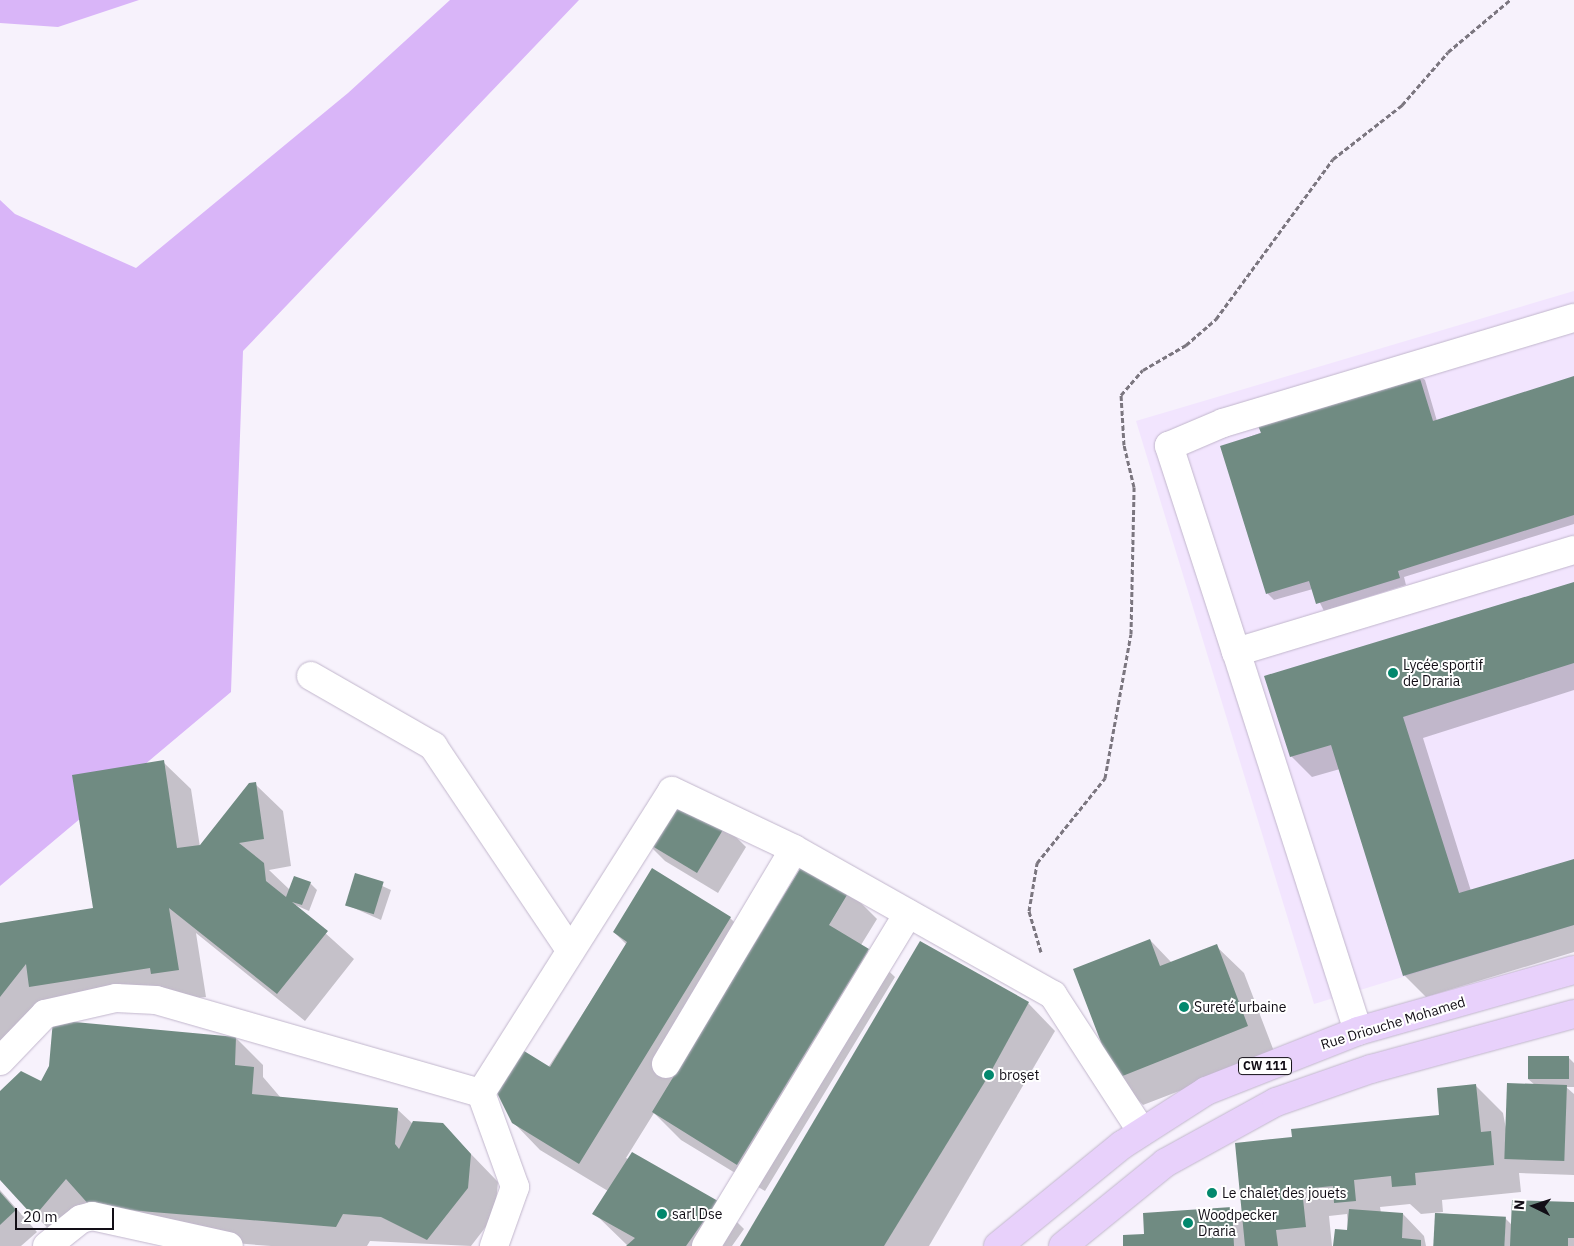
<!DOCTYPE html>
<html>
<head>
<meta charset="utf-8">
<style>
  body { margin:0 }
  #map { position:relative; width:1574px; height:1246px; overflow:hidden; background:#f7f2fc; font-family:"IBM Plex Sans",sans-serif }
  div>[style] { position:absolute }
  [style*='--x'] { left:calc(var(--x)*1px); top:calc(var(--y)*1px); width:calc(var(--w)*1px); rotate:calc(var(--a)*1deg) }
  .built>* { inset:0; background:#f2e5fe }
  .forest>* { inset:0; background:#d9b5f8 }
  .shadow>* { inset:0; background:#0003 }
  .building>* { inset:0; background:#708b82; transform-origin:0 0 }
  .path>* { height:3px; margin-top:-1.5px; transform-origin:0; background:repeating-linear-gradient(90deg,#7b767f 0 5px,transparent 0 7.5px) }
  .roads { filter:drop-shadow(0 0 1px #c1b6cc) drop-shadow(0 0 1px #c1b6cc) }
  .minor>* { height:28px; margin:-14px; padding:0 14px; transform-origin:14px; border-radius:14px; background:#fff }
  .major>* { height:28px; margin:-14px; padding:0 14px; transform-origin:14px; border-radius:14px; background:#e8d1fb }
  .dots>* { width:14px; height:14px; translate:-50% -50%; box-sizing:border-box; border:2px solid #fff; border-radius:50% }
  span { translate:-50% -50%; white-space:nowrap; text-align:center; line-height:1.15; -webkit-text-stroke:4px #fff; paint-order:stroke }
  .shield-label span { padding:1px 4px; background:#fff; border:1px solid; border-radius:4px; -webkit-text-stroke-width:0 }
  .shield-label { font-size:12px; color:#120e16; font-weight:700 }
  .poi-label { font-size:14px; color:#120e16 }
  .left { translate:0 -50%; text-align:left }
  .street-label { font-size:14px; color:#120e16 }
  .north { position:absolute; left:1509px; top:1181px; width:50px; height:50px; -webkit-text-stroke:4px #fff; paint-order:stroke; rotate:274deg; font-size:14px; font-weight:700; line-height:20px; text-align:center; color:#120e16 }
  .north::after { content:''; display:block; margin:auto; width:18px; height:22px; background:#120e16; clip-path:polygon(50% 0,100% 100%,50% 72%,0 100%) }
  .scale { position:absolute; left:15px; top:1208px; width:99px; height:22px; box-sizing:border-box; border:2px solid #120e16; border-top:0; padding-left:6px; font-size:15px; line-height:18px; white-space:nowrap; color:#120e16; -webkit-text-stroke:4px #fff; paint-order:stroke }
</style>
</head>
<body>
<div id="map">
  <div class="built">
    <div style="clip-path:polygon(1574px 291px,1574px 925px,1314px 1004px,1136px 421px)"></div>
  </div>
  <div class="forest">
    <div style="clip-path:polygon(0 0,139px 0,58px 27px,0 23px)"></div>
    <div style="clip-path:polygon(450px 0,579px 0,243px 351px,231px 692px,0 886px,0 200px,15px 214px,136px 268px,348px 93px)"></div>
  </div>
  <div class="shadow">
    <div style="clip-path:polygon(1418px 374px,1425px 380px,1437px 421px,1574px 378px,1574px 524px,1404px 577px,1406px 585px,1324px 611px,1313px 589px,1274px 600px,1268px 594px,1222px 447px)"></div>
    <div style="clip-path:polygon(1574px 583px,1574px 690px,1423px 738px,1471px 891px,1574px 860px,1574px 952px,1426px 997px,1405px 976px,1340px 769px,1312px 777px,1291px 756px)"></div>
    <div style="clip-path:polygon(163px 762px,191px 789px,200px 847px,255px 784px,283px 811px,291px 866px,269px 870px,290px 890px,310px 883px,317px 890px,309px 911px,293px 904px,354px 959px,305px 1021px,196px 933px,206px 997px,58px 1014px,0 1058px,0 924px,94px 909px)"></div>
    <div style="clip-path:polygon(725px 826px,746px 847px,718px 893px,665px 861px,644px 840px)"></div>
    <div style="clip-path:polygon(356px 874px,391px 890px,381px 920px,347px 905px)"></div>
    <div style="clip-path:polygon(849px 891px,877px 919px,861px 945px,895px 977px,765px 1191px,681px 1140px,654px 1113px,626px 1158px,717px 1202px,744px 1229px,732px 1246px,628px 1246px,594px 1213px,608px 1191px,540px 1150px,513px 1122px,627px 945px,614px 932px,730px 918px,756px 943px)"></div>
    <div style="clip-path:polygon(1150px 940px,1172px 963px,1216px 946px,1244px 973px,1275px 1054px,1143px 1105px,1116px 1078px)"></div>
    <div style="clip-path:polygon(1028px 1003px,1055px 1031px,929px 1246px,742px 1246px)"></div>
    <div style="clip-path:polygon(236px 1038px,263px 1065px,263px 1077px,281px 1098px,397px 1109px,413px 1124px,442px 1124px,498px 1182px,495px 1215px,471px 1246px,370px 1241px,367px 1246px,271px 1246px,120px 1234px,93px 1207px,62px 1243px,0 1178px,0 1093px)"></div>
    <div style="clip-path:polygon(1569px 1058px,1574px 1063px,1574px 1087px,1566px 1087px,1574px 1094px,1574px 1175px,1519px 1173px,1521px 1192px,1442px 1200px,1443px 1212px,1421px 1214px,1410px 1204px,1380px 1207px,1381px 1213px,1403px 1214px,1424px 1236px,1426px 1246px,1335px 1246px,1348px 1231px,1347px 1214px,1329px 1216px,1332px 1246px,1125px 1246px,1145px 1235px,1232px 1209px,1243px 1220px,1293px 1138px,1441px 1116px,1476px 1086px,1503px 1113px,1506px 1129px,1535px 1085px,1528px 1079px)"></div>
    <div style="clip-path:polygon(0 1190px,37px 1232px,21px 1246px,0 1246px)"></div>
    <div style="clip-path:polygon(1574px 1203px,1574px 1246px,1435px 1246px,1436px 1213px,1505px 1218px,1512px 1225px)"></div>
  </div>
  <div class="building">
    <div style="clip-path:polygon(1418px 372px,1433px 421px,1574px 376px,1574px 515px,1398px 571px,1400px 578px,1316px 604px,1309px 581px,1266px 594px,1220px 446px,1261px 433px,1257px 423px)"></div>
    <div style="clip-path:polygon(1574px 582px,1574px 663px,1403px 717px,1459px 893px,1574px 859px,1574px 925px,1403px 976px,1331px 745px,1290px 757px,1264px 676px)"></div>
    <div style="clip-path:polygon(164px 760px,177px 848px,200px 845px,249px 783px,256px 782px,264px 839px,239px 843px,264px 863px,266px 881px,286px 897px,294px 876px,311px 882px,302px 905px,292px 902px,328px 931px,277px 994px,169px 908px,179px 970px,151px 974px,150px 968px,29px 987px,26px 964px,0 997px,0 923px,93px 908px,72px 775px)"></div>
    <div style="left:671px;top:792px;width:64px;height:56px;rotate:31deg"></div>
    <div style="clip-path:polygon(804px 862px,850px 890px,829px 925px,869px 949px,737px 1165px,652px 1112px)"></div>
    <div style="clip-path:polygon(652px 868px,731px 917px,579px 1164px,512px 1123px,493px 1085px,516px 1046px,550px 1067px,627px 942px,613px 932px)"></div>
    <div style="left:355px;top:873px;width:30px;height:34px;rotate:17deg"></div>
    <div style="clip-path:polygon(1150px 939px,1160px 966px,1217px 944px,1248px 1026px,1115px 1079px,1073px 969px)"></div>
    <div style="clip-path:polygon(920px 941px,1029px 1002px,989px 1075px,884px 1246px,740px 1246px)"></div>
    <div style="clip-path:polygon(53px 1020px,236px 1037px,235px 1065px,254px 1067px,252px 1094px,398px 1108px,395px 1144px,399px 1149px,413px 1121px,443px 1123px,471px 1154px,468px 1188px,427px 1240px,381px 1217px,343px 1214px,336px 1227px,91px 1207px,66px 1179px,34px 1217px,0 1180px,0 1091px,21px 1071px,41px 1081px,49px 1066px)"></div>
    <div style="left:1528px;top:1056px;width:41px;height:23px"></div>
    <div style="left:1507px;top:1083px;width:60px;height:76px;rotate:2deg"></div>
    <div style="clip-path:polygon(1476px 1084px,1481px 1132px,1491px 1131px,1494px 1165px,1415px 1173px,1416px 1185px,1392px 1187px,1391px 1176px,1354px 1180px,1356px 1201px,1334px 1203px,1333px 1186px,1302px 1189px,1306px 1227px,1276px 1230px,1278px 1246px,1245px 1246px,1235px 1143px,1292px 1137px,1291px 1129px,1439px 1115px,1437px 1088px)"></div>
    <div style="clip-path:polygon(632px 1152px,718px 1201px,686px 1246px,626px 1246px,635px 1238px,592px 1214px)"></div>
    <div style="clip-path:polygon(0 1192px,16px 1210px,0 1225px)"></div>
    <div style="clip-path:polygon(1512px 1200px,1574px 1202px,1574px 1238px,1568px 1238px,1568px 1246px,1510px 1246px)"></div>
    <div style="clip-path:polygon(1232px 1207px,1234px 1246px,1123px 1246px,1123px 1235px,1144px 1234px,1143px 1213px)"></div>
    <div style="clip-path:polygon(1349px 1209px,1403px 1213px,1402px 1238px,1421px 1240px,1421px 1246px,1333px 1246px,1335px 1229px,1347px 1230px)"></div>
    <div style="left:1435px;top:1213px;width:71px;height:33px;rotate:3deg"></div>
  </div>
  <div class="path">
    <div style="--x:1041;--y:952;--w:43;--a:-106.3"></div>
    <div style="--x:1029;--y:911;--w:49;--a:-80.5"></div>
    <div style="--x:1037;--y:863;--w:109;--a:-51.3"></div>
    <div style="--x:1105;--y:778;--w:146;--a:-79.8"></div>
    <div style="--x:1131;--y:634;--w:147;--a:-88.8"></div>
    <div style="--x:1134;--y:487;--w:43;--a:-103.4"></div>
    <div style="--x:1124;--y:445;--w:50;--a:-93.4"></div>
    <div style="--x:1121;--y:395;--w:33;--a:-49"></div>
    <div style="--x:1143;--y:370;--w:50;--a:-30.2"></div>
    <div style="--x:1186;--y:345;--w:40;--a:-41"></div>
    <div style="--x:1216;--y:319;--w:198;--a:-53.8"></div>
    <div style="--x:1333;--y:159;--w:88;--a:-38"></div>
    <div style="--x:1402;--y:105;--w:70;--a:-49"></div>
    <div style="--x:1448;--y:52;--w:81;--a:-40"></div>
  </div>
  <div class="roads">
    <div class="minor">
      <div style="--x:1236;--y:652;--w:217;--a:-108"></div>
      <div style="--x:1169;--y:446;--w:59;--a:-23.1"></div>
      <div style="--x:1223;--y:423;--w:366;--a:-16.7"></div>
      <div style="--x:311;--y:676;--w:141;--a:29.8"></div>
      <div style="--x:433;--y:746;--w:246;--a:56.1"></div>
      <div style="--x:1358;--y:1031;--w:398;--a:-107.8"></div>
      <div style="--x:1236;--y:652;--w:353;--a:-16.8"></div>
      <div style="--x:0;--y:1061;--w:65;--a:-46.2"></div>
      <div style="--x:45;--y:1014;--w:73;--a:-12.7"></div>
      <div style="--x:116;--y:998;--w:40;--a:2.9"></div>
      <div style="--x:156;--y:1000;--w:338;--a:16"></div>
      <div style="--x:481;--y:1093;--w:357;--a:-57.7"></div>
      <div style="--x:672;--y:791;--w:135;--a:25.4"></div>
      <div style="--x:794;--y:849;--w:297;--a:29.4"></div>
      <div style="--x:1053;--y:995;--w:163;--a:57"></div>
      <div style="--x:666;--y:1064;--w:250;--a:-59.2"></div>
      <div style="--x:481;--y:1093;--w:100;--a:70.1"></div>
      <div style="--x:515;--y:1187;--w:63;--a:109.6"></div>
      <div style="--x:47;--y:1246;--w:43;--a:-38.5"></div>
      <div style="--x:81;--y:1219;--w:11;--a:-15"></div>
      <div style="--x:92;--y:1216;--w:140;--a:12.4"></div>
      <div style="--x:706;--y:1246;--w:389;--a:-58.7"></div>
    </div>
    <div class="major">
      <div style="--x:998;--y:1246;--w:160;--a:-39.2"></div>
      <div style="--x:1122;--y:1145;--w:100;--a:-32.7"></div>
      <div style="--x:1206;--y:1091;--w:163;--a:-21.5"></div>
      <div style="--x:1358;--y:1031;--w:224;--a:-15.8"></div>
      <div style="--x:1063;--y:1246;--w:132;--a:-39.1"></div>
      <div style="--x:1165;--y:1163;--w:127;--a:-28.8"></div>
      <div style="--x:1276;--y:1102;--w:101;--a:-19.2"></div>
      <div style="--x:1371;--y:1069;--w:210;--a:-15.2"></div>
    </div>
  </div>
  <div class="dots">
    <div style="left:1393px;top:673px;background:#02886d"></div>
    <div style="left:1184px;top:1007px;background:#02886d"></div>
    <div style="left:989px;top:1075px;background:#02886d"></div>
    <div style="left:1212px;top:1193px;background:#02886d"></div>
    <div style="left:662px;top:1214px;background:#02886d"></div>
    <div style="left:1188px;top:1223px;background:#02886d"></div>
  </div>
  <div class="shield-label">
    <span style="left:1265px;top:1066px">CW 111</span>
  </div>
  <div class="poi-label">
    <span class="left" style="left:1403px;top:673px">Lycée sportif<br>de Draria</span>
    <span class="left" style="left:1194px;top:1007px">Sureté urbaine</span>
    <span class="left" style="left:999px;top:1075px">broşet</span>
    <span class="left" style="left:1222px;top:1193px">Le chalet des jouets</span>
    <span class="left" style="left:672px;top:1214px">sarl Dse</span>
    <span class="left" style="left:1198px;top:1223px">Woodpecker<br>Draria</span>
  </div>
  <div class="street-label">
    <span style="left:1393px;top:1023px;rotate:-17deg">Rue Driouche Mohamed</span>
  </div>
  <div class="north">N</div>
  <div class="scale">20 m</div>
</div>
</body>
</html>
